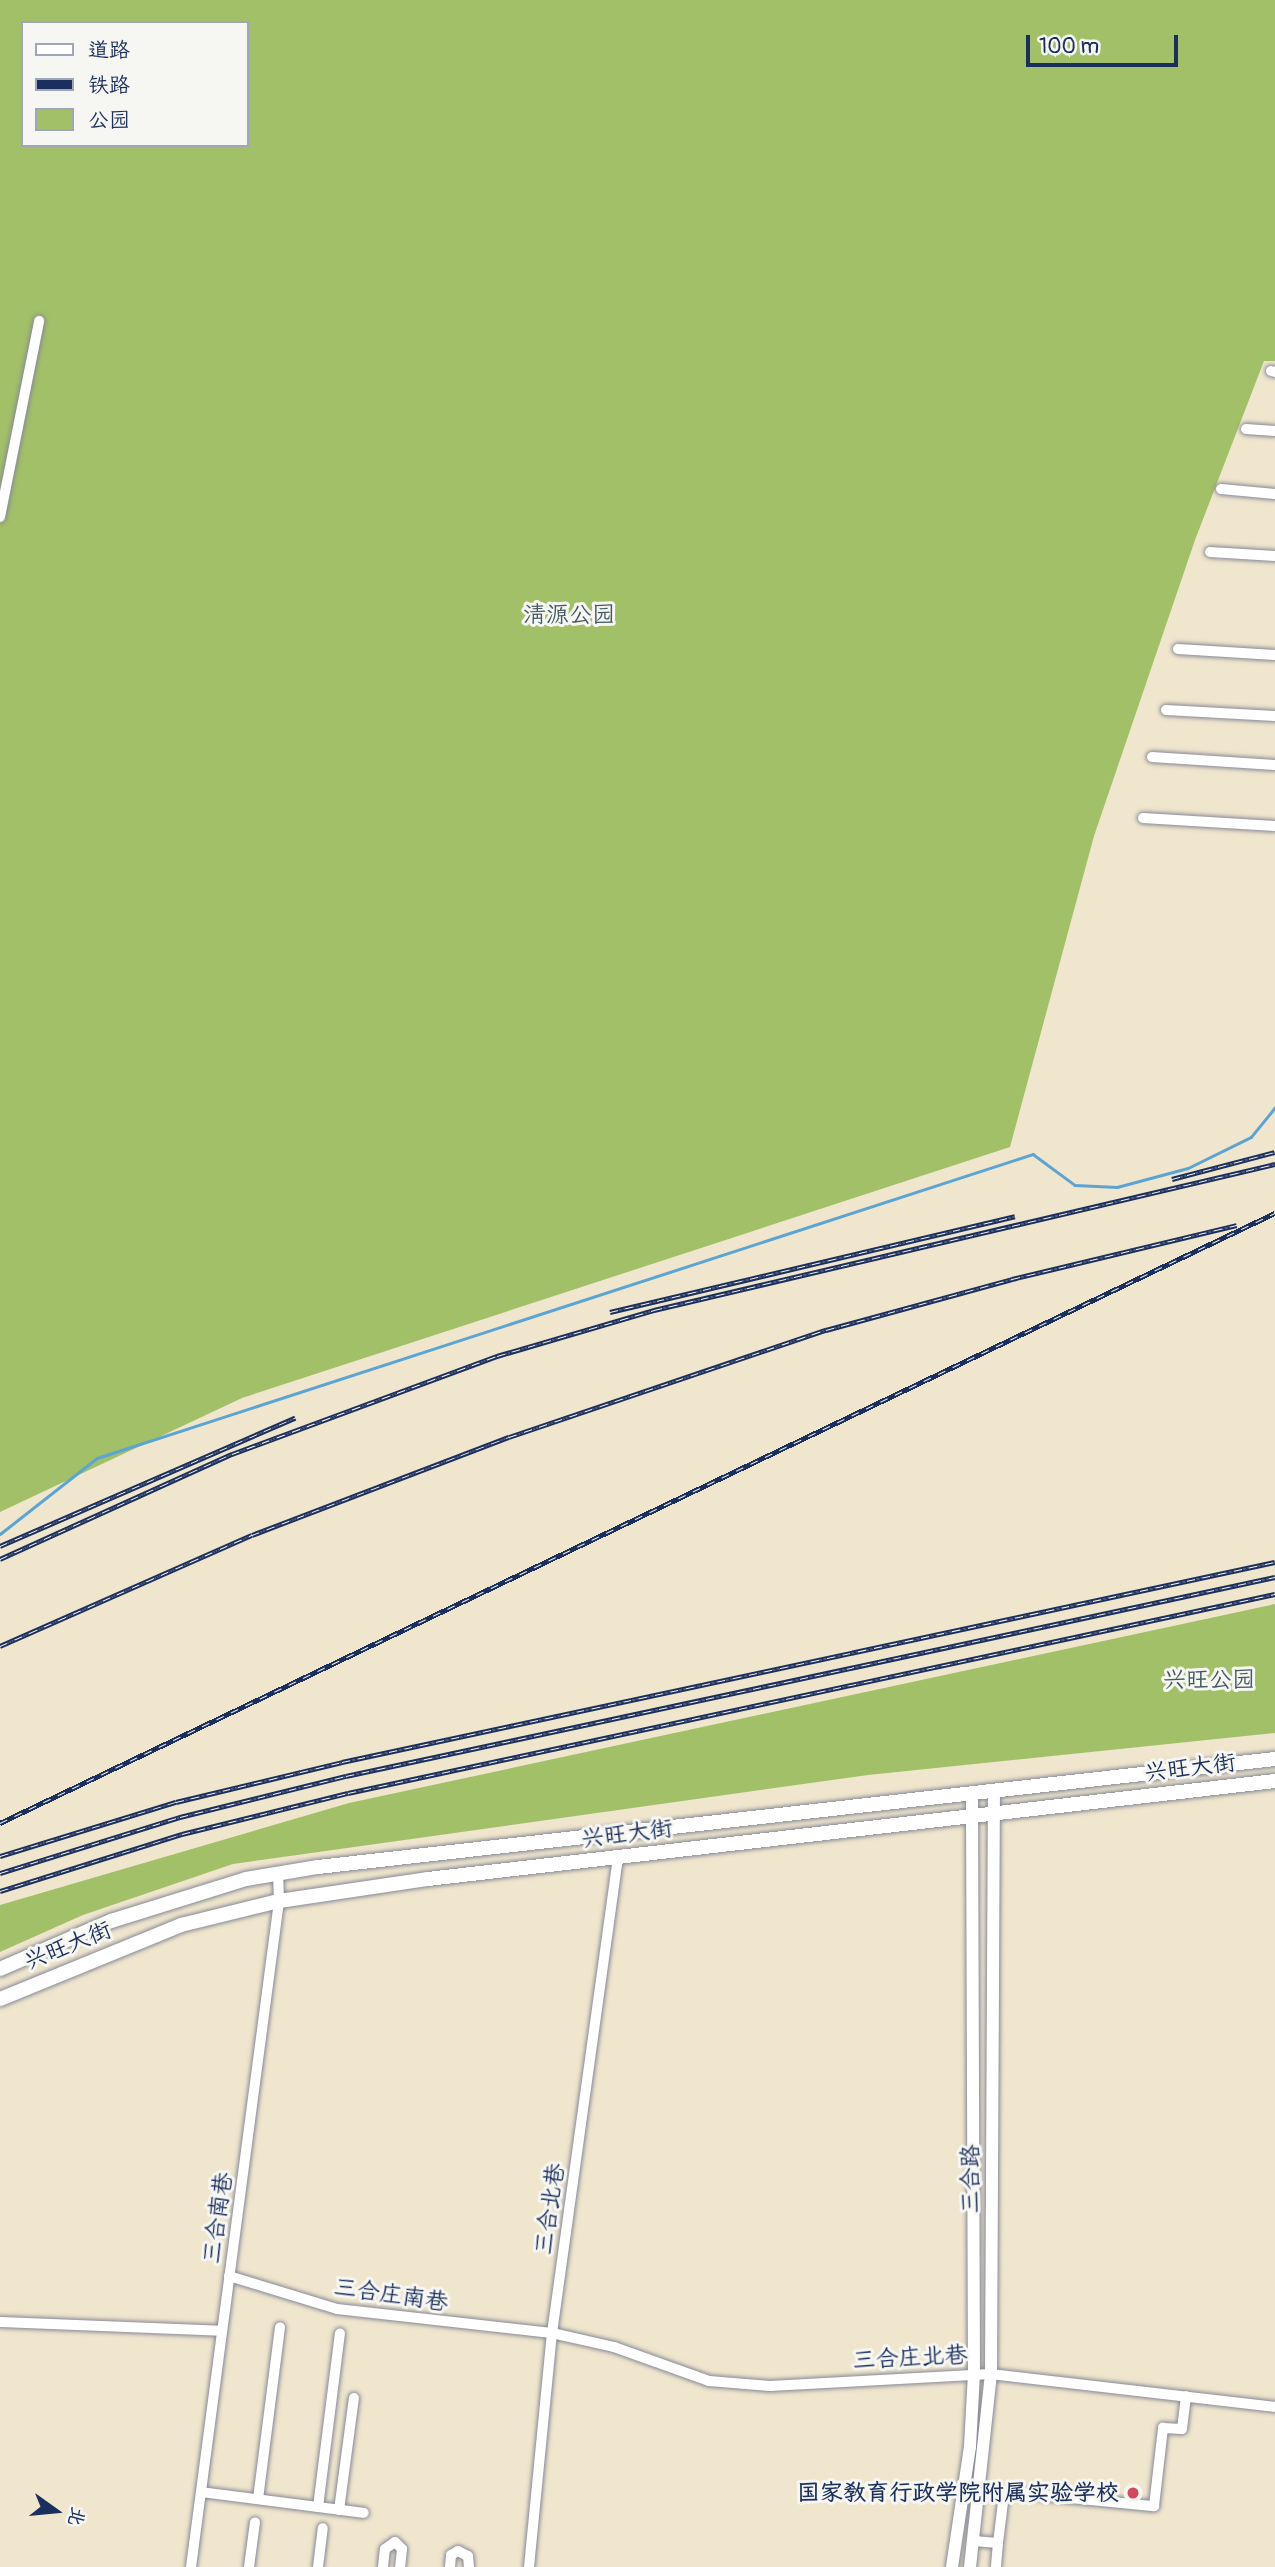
<!DOCTYPE html>
<html>
<head>
<meta charset="utf-8">
<style>
  body { margin:0 }
  #map { position:relative; width:1275px; height:2567px; overflow:hidden; background:#f0e6ce; font-family:Pangolin,"LXGW WenKai TC",sans-serif }
  div>[style] { position:absolute }
  [style*='--x'] { left:calc(var(--x)*1px); top:calc(var(--y)*1px); width:calc(var(--w)*1px); rotate:calc(var(--a)*1deg) }
  .green>* { inset:0; background:#a2c067 }
  .stream>* { height:2.5px; margin:-1.25px; padding:0 1.25px; transform-origin:1.25px; border-radius:1.25px; background:#5ca4d2 }
  .roads { filter:drop-shadow(0 0 2px #868a96) drop-shadow(0 0 2px #868a96) }
  .minor>* { height:10px; margin:-5px; padding:0 5px; transform-origin:5px; border-radius:5px; background:#fff }
  .tertiary>* { height:12px; margin:-6px; padding:0 6px; transform-origin:6px; border-radius:6px; background:#fff }
  .secondary>* { height:14px; margin:-7px; padding:0 7px; transform-origin:7px; border-radius:7px; background:#fff }
  .rail>* { height:5px; margin-top:-2.5px; transform-origin:0; background:repeating-linear-gradient(90deg,#f6f6f2 0 8px,#1b2f5e 0 16px); box-sizing:border-box; border-block:2px solid #1b2f5e }
  .dots>* { width:19px; height:19px; translate:-50% -50%; box-sizing:border-box; border:4px solid #f6f6f2; border-radius:50% }
  span { translate:-50% -50%; white-space:nowrap; text-align:center; line-height:1.15; -webkit-text-stroke:6px #f6f6f2; paint-order:stroke }
  .park-label { font-size:23px; color:#445a61 }
  .street-label { font-size:23px; color:#1b2f5e }
  .poi-label { font-size:23px; color:#1b2f5e; font-weight:700 }
  .right { translate:-100% -50%; text-align:right }
  .legend { position:absolute; left:21px; top:21px; width:228px; height:126px; box-sizing:border-box; background:#f6f6f2; border:2px solid #9ea6b7; margin:0; padding:9px 12px; list-style:none; font-size:21px; color:#1b2f5e }
  .legend li { display:flex; align-items:center; gap:14px; height:35px }
  .legend b { width:35px; border:2px solid #9ea6b7 }
  .north { position:absolute; left:21px; top:2476px; width:70px; height:70px; -webkit-text-stroke:5px #f6f6f2; paint-order:stroke; rotate:105deg; font-size:19px; font-weight:700; line-height:28px; text-align:center; color:#1b2f5e }
  .north::after { content:''; display:block; margin:auto; width:24px; height:32px; background:#1b2f5e; clip-path:polygon(50% 0,100% 100%,50% 72%,0 100%) }
  .scale { position:absolute; left:1026px; top:35px; width:152px; height:32px; box-sizing:border-box; border:4px solid #1b2f5e; border-top:0; padding-left:9px; font-size:21px; line-height:24px; white-space:nowrap; color:#1b2f5e; -webkit-text-stroke:5px #f6f6f2; paint-order:stroke }
</style>
</head>
<body>
<div id="map">
  <div class="green">
    <div style="clip-path:polygon(evenodd,0 0,1275px 0,1275px 361px,1264px 361px,1195px 540px,1094px 836px,1010px 1147px,242px 1398px,0 1512px,0 0,23px 23px,247px 23px,247px 145px,23px 145px,23px 23px)"></div>
    <div style="clip-path:polygon(1275px 1604px,1275px 1733px,868px 1775px,233px 1864px,83px 1915px,0 1952px,0 1905px,349px 1803px)"></div>
  </div>
  <div class="stream">
    <div style="--x:0;--y:1534;--w:123;--a:-38.1"></div>
    <div style="--x:97;--y:1458;--w:984;--a:-17.99"></div>
    <div style="--x:1033;--y:1154;--w:52;--a:36.4"></div>
    <div style="--x:1075;--y:1185;--w:42;--a:2.7"></div>
    <div style="--x:1117;--y:1187;--w:73;--a:-15"></div>
    <div style="--x:1188;--y:1168;--w:70;--a:-26.2"></div>
    <div style="--x:1251;--y:1137;--w:38;--a:-51"></div>
  </div>
  <div class="roads">
    <div class="minor">
      <div style="--x:1271;--y:371;--w:4;--a:14"></div>
      <div style="--x:1246;--y:429;--w:29;--a:4"></div>
      <div style="--x:1221;--y:489;--w:54;--a:5.3"></div>
      <div style="--x:0;--y:517;--w:200;--a:-78.7"></div>
      <div style="--x:1210;--y:552;--w:65;--a:3.5"></div>
      <div style="--x:1178;--y:649;--w:97;--a:3.5"></div>
      <div style="--x:1166;--y:710;--w:109;--a:3.2"></div>
      <div style="--x:1152;--y:757;--w:123;--a:3.7"></div>
      <div style="--x:1143;--y:818;--w:132;--a:3.5"></div>
      <div style="--x:229;--y:2276;--w:113;--a:17"></div>
      <div style="--x:337;--y:2309;--w:216;--a:6.4"></div>
      <div style="--x:552;--y:2333;--w:64;--a:12.7"></div>
      <div style="--x:614;--y:2347;--w:101;--a:19.7"></div>
      <div style="--x:709;--y:2381;--w:61;--a:4.7"></div>
      <div style="--x:770;--y:2386;--w:221;--a:-3.1"></div>
      <div style="--x:991;--y:2374;--w:286;--a:6.6"></div>
      <div style="--x:0;--y:2322;--w:222;--a:2.3"></div>
      <div style="--x:201;--y:2492;--w:164;--a:7.3"></div>
      <div style="--x:258;--y:2499;--w:173;--a:-82.7"></div>
      <div style="--x:318;--y:2507;--w:175;--a:-82.8"></div>
      <div style="--x:339;--y:2510;--w:113;--a:-82.4"></div>
      <div style="--x:974;--y:2541;--w:24;--a:5"></div>
      <div style="--x:998;--y:2543;--w:24;--a:95"></div>
      <div style="--x:998;--y:2543;--w:41;--a:-83"></div>
      <div style="--x:1003;--y:2502;--w:12;--a:-55"></div>
      <div style="--x:1010;--y:2492;--w:145;--a:5.6"></div>
      <div style="--x:1154;--y:2506;--w:79;--a:-83.4"></div>
      <div style="--x:1163;--y:2428;--w:19;--a:3"></div>
      <div style="--x:1182;--y:2429;--w:33;--a:-83"></div>
      <div style="--x:191;--y:2567;--w:672;--a:-82.47"></div>
      <div style="--x:279;--y:1901;--w:28;--a:-92"></div>
      <div style="--x:249;--y:2567;--w:45;--a:-82.4"></div>
      <div style="--x:318;--y:2567;--w:39;--a:-83"></div>
      <div style="--x:383;--y:2567;--w:18;--a:-84"></div>
      <div style="--x:385;--y:2549;--w:12;--a:-35"></div>
      <div style="--x:395;--y:2542;--w:10;--a:45"></div>
      <div style="--x:402;--y:2549;--w:18;--a:96"></div>
      <div style="--x:450;--y:2567;--w:12;--a:-85"></div>
      <div style="--x:451;--y:2555;--w:8;--a:-30"></div>
      <div style="--x:458;--y:2551;--w:11;--a:27"></div>
      <div style="--x:468;--y:2556;--w:11;--a:85"></div>
      <div style="--x:529;--y:2567;--w:235;--a:-84.4"></div>
      <div style="--x:552;--y:2333;--w:480;--a:-82.1"></div>
    </div>
    <div class="tertiary">
      <div style="--x:952;--y:2567;--w:121;--a:-81.5"></div>
      <div style="--x:970;--y:2447;--w:73;--a:-86.9"></div>
      <div style="--x:974;--y:2374;--w:581;--a:-90.2"></div>
      <div style="--x:970;--y:2567;--w:194;--a:-83.8"></div>
      <div style="--x:991;--y:2374;--w:583;--a:-89.71"></div>
    </div>
    <div class="secondary">
      <div style="--x:0;--y:1969;--w:121;--a:-23.4"></div>
      <div style="--x:111;--y:1921;--w:141;--a:-17.3"></div>
      <div style="--x:246;--y:1879;--w:73;--a:-9.5"></div>
      <div style="--x:318;--y:1867;--w:963;--a:-6.44"></div>
      <div style="--x:0;--y:1999;--w:196;--a:-22.2"></div>
      <div style="--x:181;--y:1925;--w:101;--a:-13.8"></div>
      <div style="--x:279;--y:1901;--w:151;--a:-8.4"></div>
      <div style="--x:428;--y:1879;--w:853;--a:-6.6"></div>
    </div>
  </div>
  <div class="rail">
    <div style="--x:1172;--y:1179;--w:106;--a:-14.7"></div>
    <div style="--x:610;--y:1312;--w:416;--a:-13.3"></div>
    <div style="--x:0;--y:1546;--w:322;--a:-23.5"></div>
    <div style="--x:0;--y:1559;--w:255;--a:-24.4"></div>
    <div style="--x:232;--y:1454;--w:283;--a:-20.3"></div>
    <div style="--x:497;--y:1356;--w:164;--a:-16.3"></div>
    <div style="--x:654;--y:1310;--w:638;--a:-13.23"></div>
    <div style="--x:0;--y:1646;--w:275;--a:-23.8"></div>
    <div style="--x:252;--y:1535;--w:275;--a:-20.9"></div>
    <div style="--x:509;--y:1437;--w:335;--a:-18.7"></div>
    <div style="--x:826;--y:1330;--w:193;--a:-15.3"></div>
    <div style="--x:1012;--y:1279;--w:231;--a:-13.5"></div>
    <div style="--x:0;--y:1823;--w:1413;--a:-25.57"></div>
    <div style="--x:0;--y:1856;--w:184;--a:-17.1"></div>
    <div style="--x:176;--y:1802;--w:171;--a:-13.5"></div>
    <div style="--x:342;--y:1762;--w:954;--a:-12.1"></div>
    <div style="--x:0;--y:1873;--w:189;--a:-17.3"></div>
    <div style="--x:180;--y:1817;--w:171;--a:-13.9"></div>
    <div style="--x:346;--y:1776;--w:950;--a:-12.09"></div>
    <div style="--x:0;--y:1891;--w:191;--a:-17.4"></div>
    <div style="--x:182;--y:1834;--w:171;--a:-13.9"></div>
    <div style="--x:348;--y:1793;--w:948;--a:-12.12"></div>
  </div>
  <div class="dots">
    <div style="left:1133px;top:2493px;background:#d1495b"></div>
  </div>
  <div class="park-label">
    <span style="left:569px;top:615px">清源公园</span>
    <span style="left:1209px;top:1680px">兴旺公园</span>
  </div>
  <div class="street-label">
    <span style="left:1190px;top:1768px;rotate:-7deg">兴旺大街</span>
    <span style="left:627px;top:1834px;rotate:-7deg">兴旺大街</span>
    <span style="left:68px;top:1946px;rotate:-22deg">兴旺大街</span>
    <span style="left:971px;top:2179px;rotate:-90deg">三合路</span>
    <span style="left:550px;top:2209px;rotate:-82deg">三合北巷</span>
    <span style="left:218px;top:2218px;rotate:-82deg">三合南巷</span>
    <span style="left:391px;top:2295px;rotate:8deg">三合庄南巷</span>
    <span style="left:910px;top:2358px;rotate:-3deg">三合庄北巷</span>
  </div>
  <div class="poi-label">
    <span class="right" style="left:1119px;top:2493px">国家教育行政学院附属实验学校</span>
  </div>
  <ul class="legend">
  <li><b style="height:9px;background:#fff"></b>道路</li>
  <li><b style="height:9px;background:#1b2f5e"></b>铁路</li>
  <li><b style="height:19px;background:#a2c067"></b>公园</li>
  </ul>
  <div class="north">北</div>
  <div class="scale">100 m</div>
</div>
</body>
</html>
